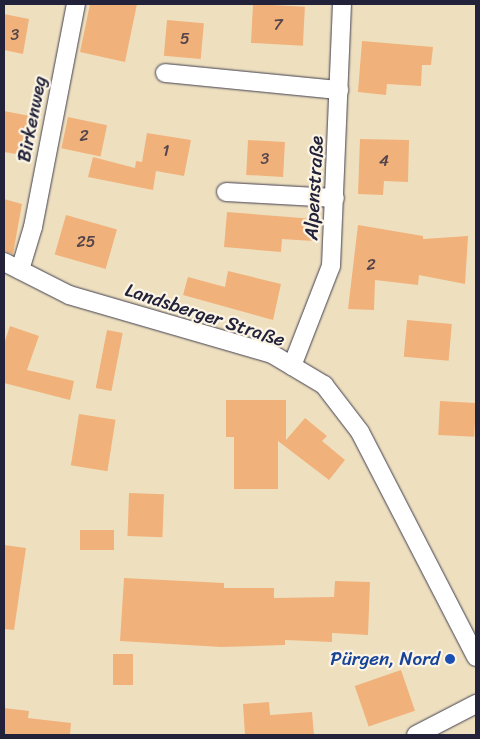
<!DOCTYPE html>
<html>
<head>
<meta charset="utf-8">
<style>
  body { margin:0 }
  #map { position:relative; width:480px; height:739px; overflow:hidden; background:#eee0bf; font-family:Sriracha,sans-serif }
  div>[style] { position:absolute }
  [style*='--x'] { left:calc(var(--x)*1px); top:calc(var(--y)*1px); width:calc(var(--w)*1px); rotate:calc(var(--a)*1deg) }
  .building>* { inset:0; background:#f1b17b; transform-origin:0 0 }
  .roads { filter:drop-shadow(0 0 1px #413e4f) drop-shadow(0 0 1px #413e4f) }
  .minor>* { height:18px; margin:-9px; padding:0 9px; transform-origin:9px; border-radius:9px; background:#fff }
  .dots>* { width:14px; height:14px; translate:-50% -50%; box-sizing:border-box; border:2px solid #fcf5e5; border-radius:50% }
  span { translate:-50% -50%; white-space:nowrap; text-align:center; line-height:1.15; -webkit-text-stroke:4.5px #fcf5e5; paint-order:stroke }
  .number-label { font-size:16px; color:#56464b }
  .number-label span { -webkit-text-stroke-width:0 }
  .street-label { font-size:19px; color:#22223b }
  .transit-label { font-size:19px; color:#164399 }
  .right { translate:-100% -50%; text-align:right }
  .frame { position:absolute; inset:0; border:5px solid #22223b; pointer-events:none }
</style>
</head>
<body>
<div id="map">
  <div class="building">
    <div style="clip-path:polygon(90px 4px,137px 4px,125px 62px,80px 52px)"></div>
    <div style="left:253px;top:4px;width:52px;height:39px;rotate:3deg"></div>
    <div style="clip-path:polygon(4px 14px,29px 19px,23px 54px,4px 50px)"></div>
    <div style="left:167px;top:20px;width:37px;height:36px;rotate:5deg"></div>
    <div style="clip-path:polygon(362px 41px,433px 47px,431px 65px,422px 65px,421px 86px,387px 84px,386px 95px,358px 92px)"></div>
    <div style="clip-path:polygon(4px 111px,30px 116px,22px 155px,4px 152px)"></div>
    <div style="left:68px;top:117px;width:40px;height:32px;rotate:12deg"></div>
    <div style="clip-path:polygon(147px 133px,191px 140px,184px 176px,156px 171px,153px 190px,88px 177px,93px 157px,135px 168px,136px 161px,142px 162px)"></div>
    <div style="clip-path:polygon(360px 139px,409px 140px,408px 182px,384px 181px,383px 195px,358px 194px)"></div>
    <div style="left:248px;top:140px;width:37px;height:35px;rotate:3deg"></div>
    <div style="clip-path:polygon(4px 199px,22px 204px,13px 254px,4px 251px)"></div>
    <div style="clip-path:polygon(227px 212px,314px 219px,313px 241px,282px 239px,281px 252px,224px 247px)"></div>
    <div style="left:66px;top:215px;width:53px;height:41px;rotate:16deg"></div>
    <div style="clip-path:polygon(358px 225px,423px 236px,423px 239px,468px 236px,465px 284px,419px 275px,418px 285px,375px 280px,374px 310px,348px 309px)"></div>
    <div style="clip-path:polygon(228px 271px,281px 284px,273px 320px,183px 295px,188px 277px,225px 287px)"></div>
    <div style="left:407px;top:320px;width:45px;height:37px;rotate:5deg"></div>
    <div style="clip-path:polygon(10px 326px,39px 336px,27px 370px,74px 381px,70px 400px,4px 383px,4px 344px)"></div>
    <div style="left:107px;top:330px;width:16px;height:59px;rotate:11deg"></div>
    <div style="clip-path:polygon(226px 400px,286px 400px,286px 440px,305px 418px,327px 436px,322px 441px,345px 460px,329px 480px,278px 441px,278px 489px,234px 489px,234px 437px,226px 437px)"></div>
    <div style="left:440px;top:401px;width:36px;height:34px;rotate:3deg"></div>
    <div style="left:79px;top:414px;width:37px;height:52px;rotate:9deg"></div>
    <div style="left:129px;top:493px;width:35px;height:43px;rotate:2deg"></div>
    <div style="left:80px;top:530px;width:34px;height:20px"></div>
    <div style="clip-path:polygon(4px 545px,26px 548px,14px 630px,4px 629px)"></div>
    <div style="clip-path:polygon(124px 578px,224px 583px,224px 588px,274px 588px,274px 598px,334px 597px,335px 581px,370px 582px,368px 635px,332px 633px,332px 642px,285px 640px,285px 645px,221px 647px,120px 641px)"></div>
    <div style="left:113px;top:654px;width:20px;height:31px"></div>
    <div style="left:401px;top:670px;width:43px;height:49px;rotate:71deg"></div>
    <div style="clip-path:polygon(269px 702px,270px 715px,312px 712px,314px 735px,245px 735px,243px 704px)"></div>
    <div style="clip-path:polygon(4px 708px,29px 711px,28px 718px,71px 723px,70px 735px,4px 735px)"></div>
  </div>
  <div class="roads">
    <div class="minor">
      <div style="--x:165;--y:73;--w:175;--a:5.6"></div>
      <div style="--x:226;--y:192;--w:109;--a:3.2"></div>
      <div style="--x:4;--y:262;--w:73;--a:26.9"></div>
      <div style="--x:69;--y:295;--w:211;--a:16.2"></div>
      <div style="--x:272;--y:354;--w:61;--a:30.8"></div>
      <div style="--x:324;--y:385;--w:59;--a:52.5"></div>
      <div style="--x:360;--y:432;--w:253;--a:62.7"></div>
      <div style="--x:20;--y:270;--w:45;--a:-73.2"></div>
      <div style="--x:33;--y:227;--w:227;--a:-79.1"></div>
      <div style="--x:292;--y:366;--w:107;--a:-68.7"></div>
      <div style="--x:331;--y:266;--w:262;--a:-87.6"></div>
      <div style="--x:416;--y:735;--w:68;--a:-27.3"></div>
    </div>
  </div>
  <div class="dots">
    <div style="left:450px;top:659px;background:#1a4fb4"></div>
  </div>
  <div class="number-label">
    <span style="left:278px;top:25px">7</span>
    <span style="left:15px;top:35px">3</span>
    <span style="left:185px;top:39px">5</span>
    <span style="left:84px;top:136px">2</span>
    <span style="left:166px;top:151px">1</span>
    <span style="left:265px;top:159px">3</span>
    <span style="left:384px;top:161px">4</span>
    <span style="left:86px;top:242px">25</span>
    <span style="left:371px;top:265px">2</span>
  </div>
  <div class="street-label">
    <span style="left:32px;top:119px;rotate:-79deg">Birkenweg</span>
    <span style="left:314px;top:188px;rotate:-87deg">Alpenstraße</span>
    <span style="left:205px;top:315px;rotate:18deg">Landsberger Straße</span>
  </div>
  <div class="transit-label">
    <span class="right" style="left:440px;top:659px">Pürgen, Nord</span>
  </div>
  <div class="frame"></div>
</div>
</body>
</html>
